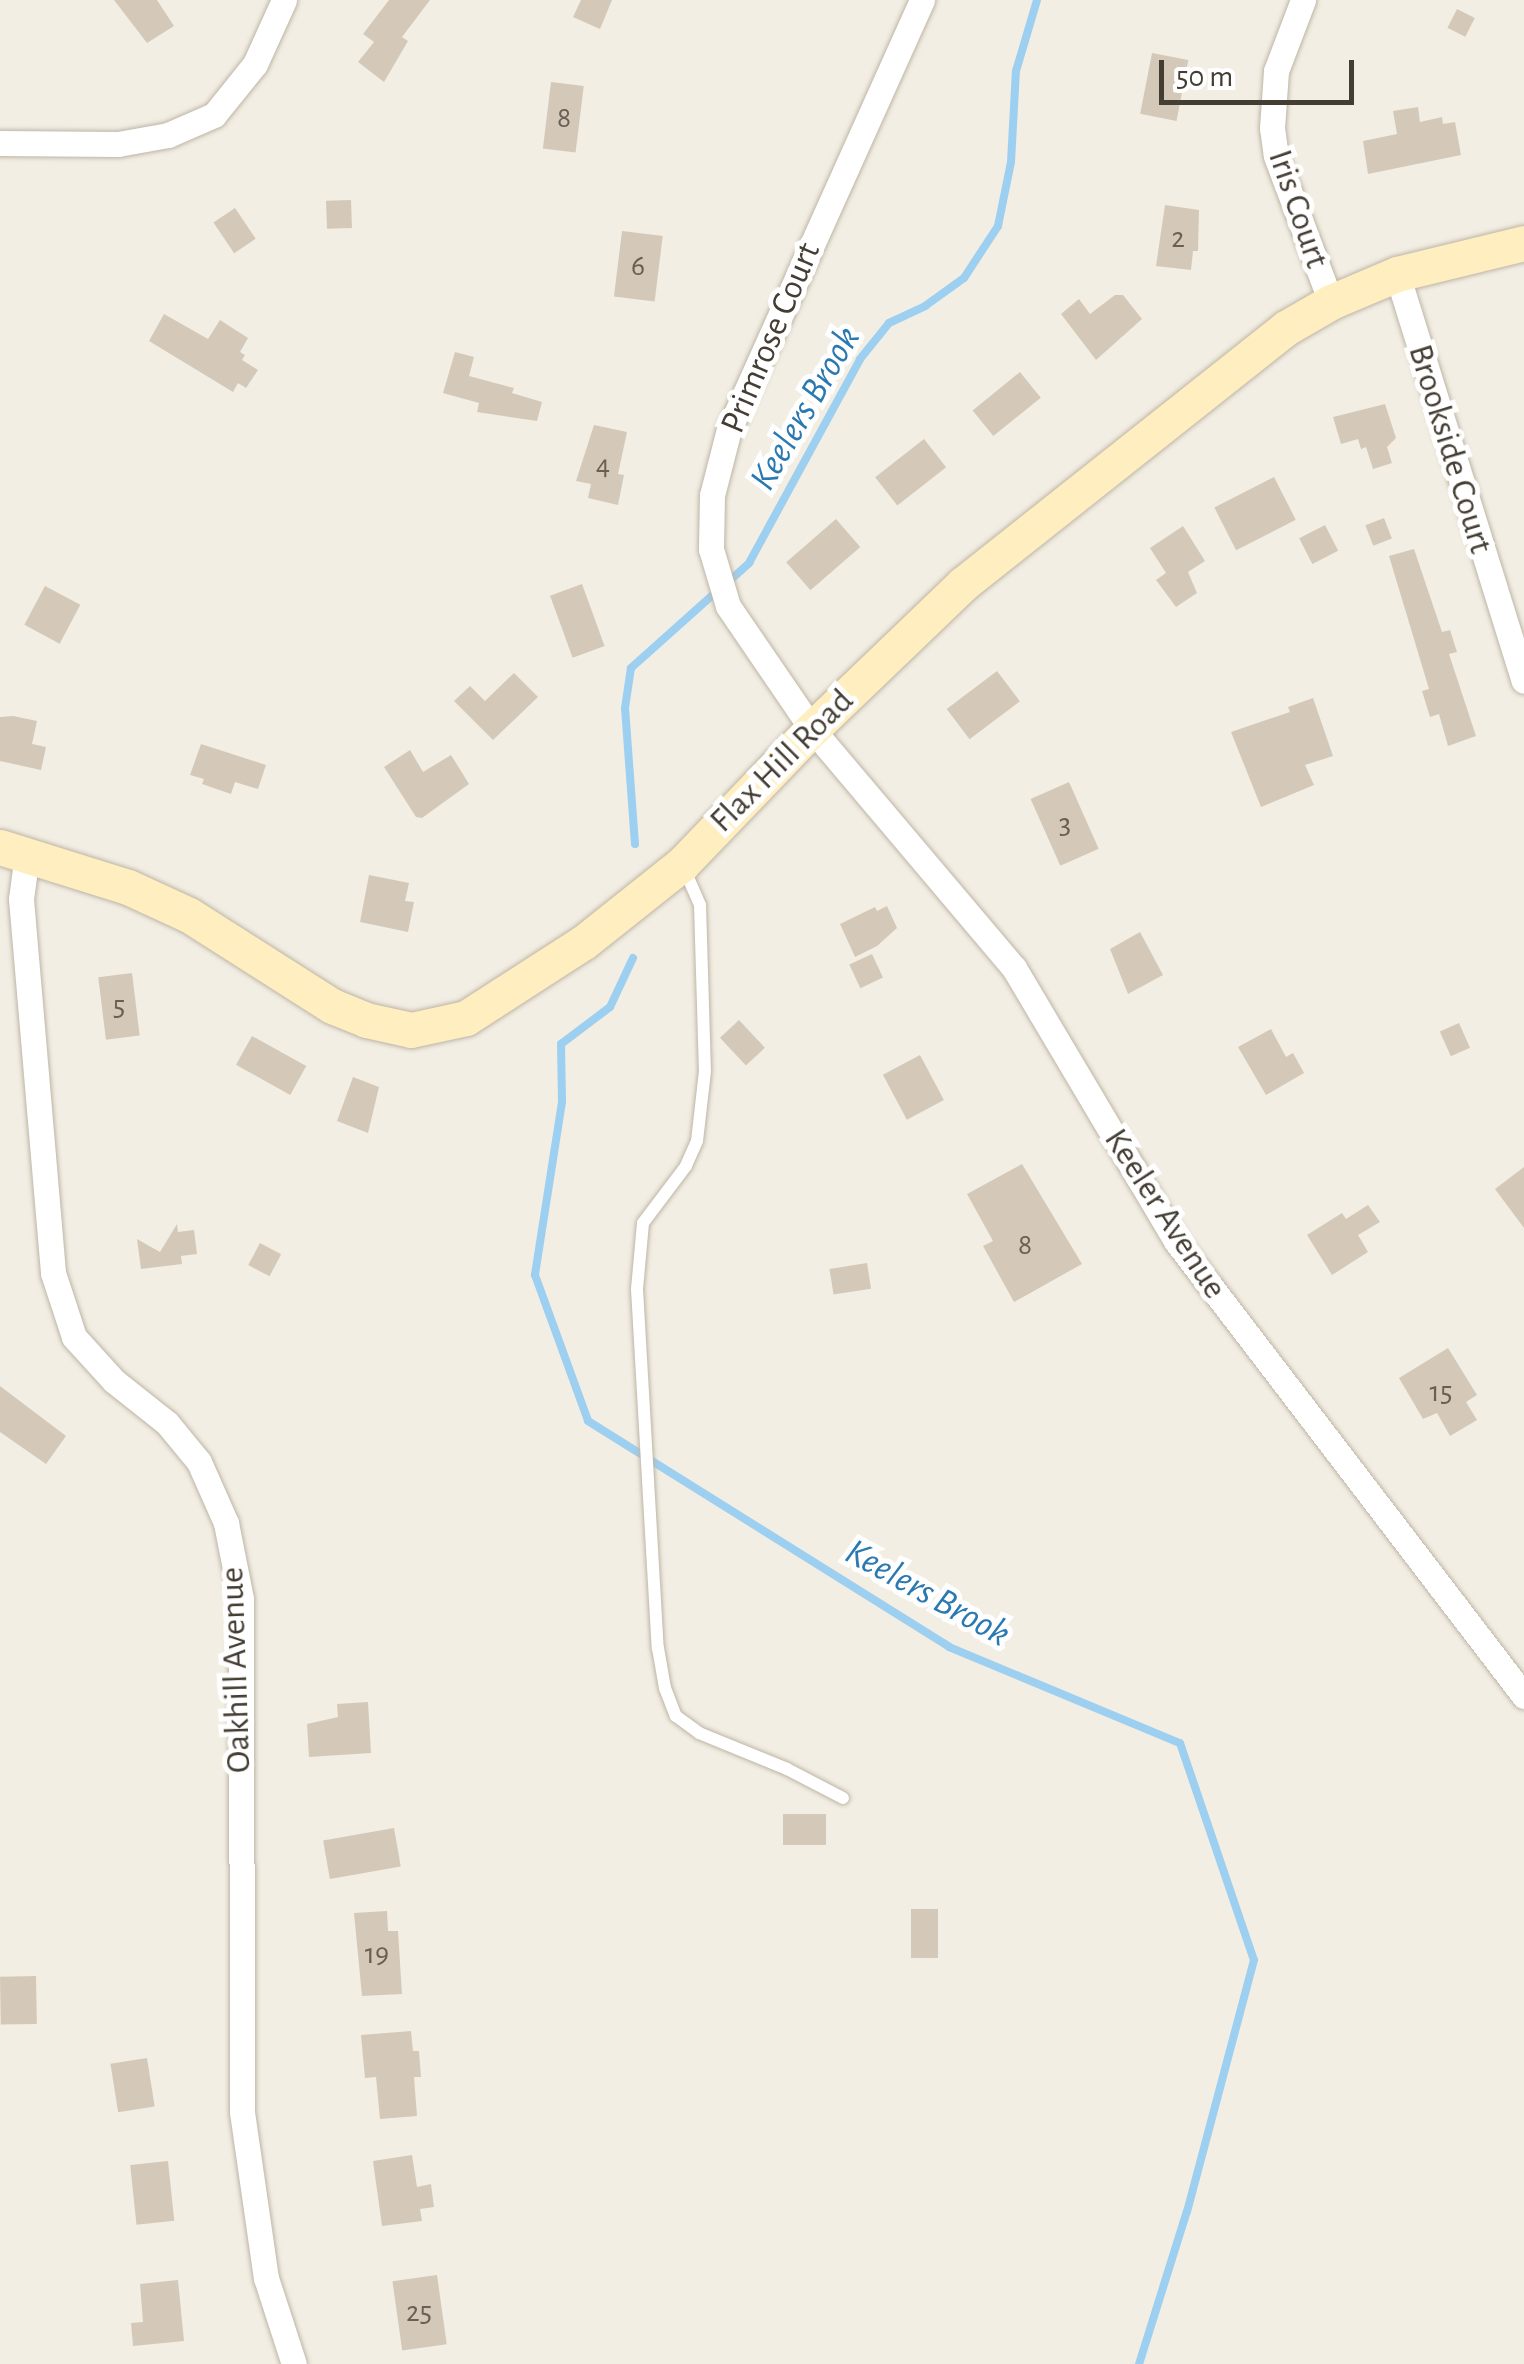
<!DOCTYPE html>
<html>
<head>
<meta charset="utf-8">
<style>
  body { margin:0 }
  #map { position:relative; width:1524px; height:2364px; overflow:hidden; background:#f2eee3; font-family:"Alegreya Sans",sans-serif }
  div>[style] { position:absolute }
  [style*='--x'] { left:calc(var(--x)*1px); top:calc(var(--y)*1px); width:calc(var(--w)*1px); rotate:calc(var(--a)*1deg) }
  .stream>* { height:8px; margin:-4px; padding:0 4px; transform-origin:4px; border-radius:4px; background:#9dcff1 }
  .building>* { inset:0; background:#d4c9b9; transform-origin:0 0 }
  .roads { filter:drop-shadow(0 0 2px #beb5a6) drop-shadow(0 0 2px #beb5a6) }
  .lane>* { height:12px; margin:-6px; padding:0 6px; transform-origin:6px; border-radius:6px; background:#fff }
  .street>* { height:25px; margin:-12.5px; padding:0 12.5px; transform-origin:12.5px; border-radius:12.5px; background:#fff }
  .secondary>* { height:35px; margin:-17.5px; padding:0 17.5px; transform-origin:17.5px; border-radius:17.5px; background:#ffefc0 }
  span { translate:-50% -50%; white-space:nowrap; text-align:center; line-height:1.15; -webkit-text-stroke:10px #fff; paint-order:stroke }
  .number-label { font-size:30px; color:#686054 }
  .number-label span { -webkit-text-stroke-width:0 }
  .street-label { font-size:35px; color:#443d33 }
  .water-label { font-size:38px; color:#2b79b1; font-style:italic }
  .scale { position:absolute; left:1159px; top:60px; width:195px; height:45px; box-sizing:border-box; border:5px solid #443d33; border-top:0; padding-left:12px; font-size:30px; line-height:35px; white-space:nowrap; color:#443d33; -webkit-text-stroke:8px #fff; paint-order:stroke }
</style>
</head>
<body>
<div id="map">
  <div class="stream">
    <div style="--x:727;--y:583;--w:30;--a:-42"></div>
    <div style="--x:749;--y:563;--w:232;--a:-61.4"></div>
    <div style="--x:860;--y:359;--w:46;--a:-51.1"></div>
    <div style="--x:889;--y:323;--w:40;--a:-25"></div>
    <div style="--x:925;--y:306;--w:48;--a:-35.7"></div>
    <div style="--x:964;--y:278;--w:62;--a:-56.8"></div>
    <div style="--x:998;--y:226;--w:65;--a:-78.5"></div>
    <div style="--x:1011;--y:162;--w:91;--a:-86.9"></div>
    <div style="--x:1016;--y:71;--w:74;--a:-73.5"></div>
    <div style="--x:635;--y:844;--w:136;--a:-94.2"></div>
    <div style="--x:625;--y:708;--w:40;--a:-81.5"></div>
    <div style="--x:631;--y:668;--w:114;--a:-41.8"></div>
    <div style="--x:633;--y:958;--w:54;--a:115.1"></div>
    <div style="--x:610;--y:1007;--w:61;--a:142.9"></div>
    <div style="--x:561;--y:1044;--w:58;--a:89"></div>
    <div style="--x:562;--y:1102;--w:175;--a:98.9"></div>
    <div style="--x:535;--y:1275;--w:155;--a:70"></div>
    <div style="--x:588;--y:1421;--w:426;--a:32"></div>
    <div style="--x:949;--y:1647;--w:250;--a:22.6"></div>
    <div style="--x:1180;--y:1743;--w:229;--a:71.2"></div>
    <div style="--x:1254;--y:1960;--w:260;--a:104.9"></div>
    <div style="--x:1187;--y:2211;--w:160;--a:107.4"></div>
  </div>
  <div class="building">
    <div style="clip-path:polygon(114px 0,157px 0,174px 26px,147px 43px)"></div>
    <div style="clip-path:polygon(389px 0,430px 0,402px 37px,408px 41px,384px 82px,358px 62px,374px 42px,363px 34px)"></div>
    <div style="clip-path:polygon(581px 0,612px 0,600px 29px,573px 17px)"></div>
    <div style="left:1457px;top:9px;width:20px;height:21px;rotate:27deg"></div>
    <div style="left:1152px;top:53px;width:37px;height:62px;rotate:11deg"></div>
    <div style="left:551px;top:82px;width:33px;height:67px;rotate:7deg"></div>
    <div style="clip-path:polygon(1418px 107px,1420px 122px,1442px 117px,1443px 124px,1455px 122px,1461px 155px,1368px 174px,1363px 141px,1397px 134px,1393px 111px)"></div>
    <div style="left:351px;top:200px;width:28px;height:25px;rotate:88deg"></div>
    <div style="clip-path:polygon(1165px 205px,1199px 210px,1198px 251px,1193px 251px,1191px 270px,1156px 266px)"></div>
    <div style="left:235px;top:208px;width:37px;height:26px;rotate:56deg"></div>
    <div style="left:622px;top:231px;width:41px;height:66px;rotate:7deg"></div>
    <div style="clip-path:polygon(1115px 295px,1123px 295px,1142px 319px,1096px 360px,1061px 314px,1079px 299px,1090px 314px)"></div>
    <div style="clip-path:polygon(164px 314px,208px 339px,220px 320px,248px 338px,240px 352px,245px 355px,242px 360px,258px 370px,246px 388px,238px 383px,233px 392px,149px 341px)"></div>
    <div style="clip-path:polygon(455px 352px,474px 357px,469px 376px,514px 388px,512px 393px,542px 402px,537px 421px,477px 412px,479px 403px,443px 393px)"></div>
    <div style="left:1020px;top:372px;width:33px;height:61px;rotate:51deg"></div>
    <div style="clip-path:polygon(1385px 404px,1396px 438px,1387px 447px,1392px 463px,1373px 469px,1366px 447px,1361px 449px,1358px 439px,1341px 444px,1333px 417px)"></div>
    <div style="clip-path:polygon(594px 425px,627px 432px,618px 474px,624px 475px,618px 505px,588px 498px,591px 484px,576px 481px)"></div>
    <div style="left:924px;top:439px;width:36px;height:62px;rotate:52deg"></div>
    <div style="left:1274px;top:477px;width:48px;height:67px;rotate:63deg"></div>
    <div style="left:1384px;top:518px;width:22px;height:20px;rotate:69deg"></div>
    <div style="left:836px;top:519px;width:37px;height:66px;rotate:49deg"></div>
    <div style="left:1325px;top:525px;width:29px;height:29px;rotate:63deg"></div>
    <div style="clip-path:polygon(1183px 526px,1205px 561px,1188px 572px,1197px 593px,1176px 607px,1156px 580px,1166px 573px,1150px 548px)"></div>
    <div style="clip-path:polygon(1414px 549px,1442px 632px,1450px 630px,1457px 652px,1449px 654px,1476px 736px,1448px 746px,1439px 714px,1430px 717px,1422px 691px,1429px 689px,1389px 556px)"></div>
    <div style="left:582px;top:584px;width:66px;height:34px;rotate:70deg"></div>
    <div style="left:45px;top:586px;width:40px;height:44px;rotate:28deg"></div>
    <div style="left:997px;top:671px;width:38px;height:63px;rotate:53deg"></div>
    <div style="clip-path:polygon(514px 673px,538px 697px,493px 740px,454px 701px,470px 686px,485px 701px)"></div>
    <div style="clip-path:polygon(1313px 698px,1333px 756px,1305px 765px,1314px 785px,1261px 807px,1231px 732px,1290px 712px,1288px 707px)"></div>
    <div style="clip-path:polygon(13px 716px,37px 721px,32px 744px,46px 747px,41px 770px,0 761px,0 717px)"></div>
    <div style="clip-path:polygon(201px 744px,266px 765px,258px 789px,235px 782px,231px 794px,202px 784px,204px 779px,190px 775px)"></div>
    <div style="clip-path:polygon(410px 750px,423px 772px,451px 755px,469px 784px,422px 818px,416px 817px,384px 767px)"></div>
    <div style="left:1069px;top:782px;width:73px;height:42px;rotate:66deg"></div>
    <div style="clip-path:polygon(369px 875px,409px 883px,405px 901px,414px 902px,408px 932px,360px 922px)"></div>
    <div style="clip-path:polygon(887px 906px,897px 928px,877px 946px,855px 957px,840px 924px,875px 907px,877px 911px)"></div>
    <div style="clip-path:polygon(1140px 932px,1163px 975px,1128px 994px,1110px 949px)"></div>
    <div style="left:872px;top:954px;width:26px;height:25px;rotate:65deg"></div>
    <div style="left:132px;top:973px;width:63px;height:34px;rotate:83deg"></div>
    <div style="left:739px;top:1020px;width:38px;height:26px;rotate:47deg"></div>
    <div style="left:1459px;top:1023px;width:27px;height:21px;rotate:66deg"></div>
    <div style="clip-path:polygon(1271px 1029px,1286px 1057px,1293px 1053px,1304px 1073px,1266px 1095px,1238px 1047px)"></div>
    <div style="left:252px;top:1036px;width:62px;height:33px;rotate:29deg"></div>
    <div style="left:920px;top:1055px;width:51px;height:42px;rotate:62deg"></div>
    <div style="clip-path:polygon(353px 1077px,379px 1087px,368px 1133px,337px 1121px)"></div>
    <div style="clip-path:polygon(1022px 1164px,1082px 1264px,1014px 1302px,983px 1246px,993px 1241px,967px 1194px)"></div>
    <div style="clip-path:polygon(1524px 1167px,1524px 1228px,1495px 1189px)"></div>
    <div style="clip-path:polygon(1368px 1205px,1380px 1222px,1358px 1235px,1368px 1252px,1332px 1275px,1307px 1235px,1342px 1213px,1346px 1219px)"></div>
    <div style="clip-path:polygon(177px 1224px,178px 1232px,194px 1230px,197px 1254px,181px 1256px,182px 1264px,141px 1269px,137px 1239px,160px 1252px)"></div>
    <div style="left:260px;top:1243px;width:24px;height:25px;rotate:28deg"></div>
    <div style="left:867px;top:1263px;width:26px;height:38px;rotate:81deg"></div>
    <div style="clip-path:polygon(1448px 1348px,1477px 1395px,1466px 1402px,1477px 1420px,1450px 1436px,1437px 1413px,1423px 1419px,1399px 1378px)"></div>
    <div style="clip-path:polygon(0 1386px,66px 1436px,46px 1464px,0 1432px)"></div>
    <div style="clip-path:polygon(368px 1702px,371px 1753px,309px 1757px,307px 1724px,338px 1717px,337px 1704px)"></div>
    <div style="left:783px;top:1814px;width:43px;height:31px"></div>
    <div style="left:394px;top:1828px;width:39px;height:72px;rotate:80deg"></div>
    <div style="left:911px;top:1909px;width:27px;height:49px"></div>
    <div style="clip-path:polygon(387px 1911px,388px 1931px,398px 1931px,402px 1994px,362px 1996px,354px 1913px)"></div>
    <div style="left:36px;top:1976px;width:48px;height:36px;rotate:89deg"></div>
    <div style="clip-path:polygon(411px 2031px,413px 2051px,419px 2051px,421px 2077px,414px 2077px,417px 2116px,380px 2119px,376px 2077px,365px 2078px,361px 2035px)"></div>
    <div style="left:147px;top:2058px;width:49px;height:37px;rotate:81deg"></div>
    <div style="clip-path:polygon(412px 2155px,417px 2187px,431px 2184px,434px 2207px,420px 2209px,422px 2221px,382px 2226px,373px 2161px)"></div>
    <div style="left:168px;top:2161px;width:60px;height:38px;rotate:84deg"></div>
    <div style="left:437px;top:2275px;width:70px;height:45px;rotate:82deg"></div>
    <div style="clip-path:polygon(178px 2280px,184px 2341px,133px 2346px,131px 2323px,143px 2322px,140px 2284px)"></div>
  </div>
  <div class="roads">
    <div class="lane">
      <div style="--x:683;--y:866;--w:43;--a:66.4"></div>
      <div style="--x:700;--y:905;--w:166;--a:88.3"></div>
      <div style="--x:705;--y:1071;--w:70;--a:96.5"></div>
      <div style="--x:697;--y:1141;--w:27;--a:114"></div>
      <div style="--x:686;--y:1166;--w:71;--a:127"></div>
      <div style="--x:643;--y:1223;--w:66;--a:95.2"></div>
      <div style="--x:637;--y:1289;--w:360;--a:86.7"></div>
      <div style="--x:658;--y:1648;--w:41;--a:80.1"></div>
      <div style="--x:665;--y:1688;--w:30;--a:69"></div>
      <div style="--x:676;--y:1716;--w:29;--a:36"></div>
      <div style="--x:699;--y:1733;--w:95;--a:22.2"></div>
      <div style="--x:787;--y:1769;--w:63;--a:27.4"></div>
    </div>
    <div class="street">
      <div style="--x:922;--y:0;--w:470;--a:114.2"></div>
      <div style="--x:729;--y:429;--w:68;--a:104.4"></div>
      <div style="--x:712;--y:495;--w:54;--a:91.1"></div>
      <div style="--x:711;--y:549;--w:59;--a:73.4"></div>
      <div style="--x:728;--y:606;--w:149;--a:55.7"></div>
      <div style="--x:812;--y:729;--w:313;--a:49.8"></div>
      <div style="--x:1014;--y:968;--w:317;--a:59.3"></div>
      <div style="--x:1176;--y:1241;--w:573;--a:52.59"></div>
      <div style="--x:1303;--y:0;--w:76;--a:110.8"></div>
      <div style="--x:1276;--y:71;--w:57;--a:94"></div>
      <div style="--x:1272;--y:128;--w:28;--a:82"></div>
      <div style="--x:1276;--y:156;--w:156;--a:69.4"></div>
      <div style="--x:0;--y:143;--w:118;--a:0.5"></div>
      <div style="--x:118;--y:144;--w:51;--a:-10.2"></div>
      <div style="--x:168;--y:135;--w:50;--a:-23.5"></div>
      <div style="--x:214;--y:115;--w:65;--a:-51.2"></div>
      <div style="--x:255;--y:64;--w:70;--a:-65.6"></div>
      <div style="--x:1397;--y:274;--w:426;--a:72.7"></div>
      <div style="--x:27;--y:854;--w:45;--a:97.6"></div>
      <div style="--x:21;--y:899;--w:375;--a:85.1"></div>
      <div style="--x:53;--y:1273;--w:67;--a:71.8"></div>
      <div style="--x:74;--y:1337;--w:59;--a:47.7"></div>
      <div style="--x:114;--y:1381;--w:68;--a:38.4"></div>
      <div style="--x:167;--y:1423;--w:50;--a:50.6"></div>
      <div style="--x:199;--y:1462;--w:67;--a:66.1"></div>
      <div style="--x:226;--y:1523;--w:77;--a:78.8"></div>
      <div style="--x:241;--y:1599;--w:513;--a:89.89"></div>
      <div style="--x:242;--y:2112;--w:168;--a:81.8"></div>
      <div style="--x:266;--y:2278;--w:90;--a:72"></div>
    </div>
    <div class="secondary">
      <div style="--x:0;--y:847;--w:134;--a:17.4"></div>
      <div style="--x:128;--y:887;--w:67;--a:24.7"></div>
      <div style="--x:189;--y:915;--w:169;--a:32.5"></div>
      <div style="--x:332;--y:1006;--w:37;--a:22"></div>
      <div style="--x:366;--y:1020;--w:46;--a:12.5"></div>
      <div style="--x:411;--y:1030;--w:56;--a:-12.3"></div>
      <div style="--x:466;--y:1018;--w:140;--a:-32.8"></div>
      <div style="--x:584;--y:942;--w:125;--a:-38.5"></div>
      <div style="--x:682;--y:864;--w:187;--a:-46.1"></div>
      <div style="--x:812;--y:729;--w:209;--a:-43.8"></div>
      <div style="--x:963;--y:584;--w:412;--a:-38.4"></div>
      <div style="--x:1286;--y:328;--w:52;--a:-30"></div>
      <div style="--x:1331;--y:302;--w:72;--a:-23"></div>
      <div style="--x:1397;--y:274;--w:131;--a:-13.7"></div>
    </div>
  </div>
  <div class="number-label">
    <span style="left:564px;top:118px">8</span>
    <span style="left:1178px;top:238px">2</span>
    <span style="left:638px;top:266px">6</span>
    <span style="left:603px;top:465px">4</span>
    <span style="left:1065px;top:824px">3</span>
    <span style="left:119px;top:1006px">5</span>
    <span style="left:1025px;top:1245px">8</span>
    <span style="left:1441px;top:1392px">15</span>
    <span style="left:377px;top:1954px">19</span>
    <span style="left:419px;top:2312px">25</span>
  </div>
  <div class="street-label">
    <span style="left:1298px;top:209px;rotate:71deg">Iris Court</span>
    <span style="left:771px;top:338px;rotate:-67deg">Primrose Court</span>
    <span style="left:1450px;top:449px;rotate:73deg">Brookside Court</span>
    <span style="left:782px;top:761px;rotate:-45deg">Flax Hill Road</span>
    <span style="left:1165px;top:1214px;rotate:57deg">Keeler Avenue</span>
    <span style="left:236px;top:1670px;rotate:-92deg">Oakhill Avenue</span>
  </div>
  <div class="water-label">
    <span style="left:806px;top:409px;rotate:-60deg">Keelers Brook</span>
    <span style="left:927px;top:1594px;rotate:29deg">Keelers Brook</span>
  </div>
  <div class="scale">50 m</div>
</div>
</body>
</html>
